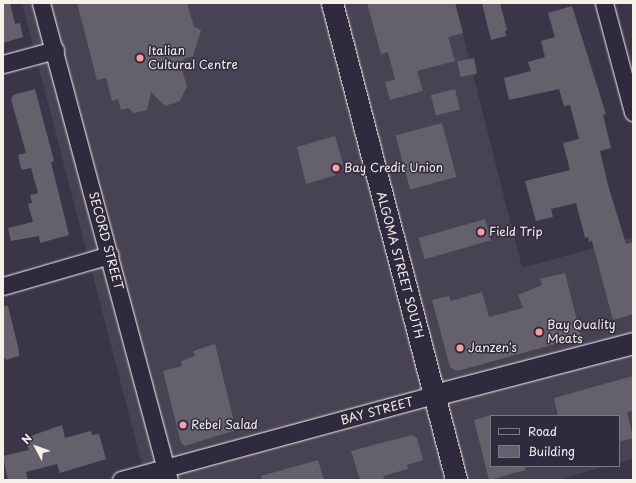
<!DOCTYPE html>
<html>
<head>
<meta charset="utf-8">
<style>
  body { margin:0 }
  #map { position:relative; width:636px; height:483px; overflow:hidden; background:#3b3647; font-family:"Playpen Sans",sans-serif }
  div>[style] { position:absolute }
  [style*='--x'] { left:calc(var(--x)*1px); top:calc(var(--y)*1px); width:calc(var(--w)*1px); rotate:calc(var(--a)*1deg) }
  .built>* { inset:0; background:#484352 }
  .building>* { inset:0; background:#65616c; transform-origin:0 0 }
  .roads { filter:drop-shadow(0 0 1px #f4f1e8) drop-shadow(0 0 1px #f4f1e8) }
  .minor>* { height:17px; margin:-8.5px; padding:0 8.5px; transform-origin:8.5px; border-radius:8.5px; background:#2f2a3d }
  .tertiary>* { height:21px; margin:-10.5px; padding:0 10.5px; transform-origin:10.5px; border-radius:10.5px; background:#2f2a3d }
  .dots>* { width:11px; height:11px; translate:-50% -50%; box-sizing:border-box; border:2px solid #2f2a3d; border-radius:50% }
  span { translate:-50% -50%; white-space:nowrap; text-align:center; line-height:1.15; -webkit-text-stroke:3px #2f2a3d; paint-order:stroke }
  .poi-label { font-size:12px; color:#f4f1e8 }
  .left { translate:0 -50%; text-align:left }
  .street-label { font-size:12px; color:#f4f1e8 }
  .frame { position:absolute; inset:0; border:4px solid #f4f1e8; pointer-events:none }
  .legend { position:absolute; left:490px; top:415px; width:130px; height:52px; box-sizing:border-box; background:#2f2a3d; border:1px solid #7e7a81; margin:0; padding:5px 7px; list-style:none; font-size:12px; color:#f4f1e8 }
  .legend li { display:flex; align-items:center; gap:8px; height:20px }
  .legend b { width:20px; border:1px solid #7e7a81 }
  .north { position:absolute; left:16px; top:427px; width:40px; height:40px; -webkit-text-stroke:3px #2f2a3d; paint-order:stroke; rotate:311deg; font-size:11px; font-weight:700; line-height:16px; text-align:center; color:#f4f1e8 }
  .north::after { content:''; display:block; margin:auto; width:14px; height:18px; background:#f4f1e8; clip-path:polygon(50% 0,100% 100%,50% 72%,0 100%) }
</style>
</head>
<body>
<div id="map">
  <div class="built">
    <div style="clip-path:polygon(22px 3px,455px 3px,522px 268px,633px 237px,633px 459px,619px 463px,619px 416px,491px 416px,491px 466px,607px 466px,556px 480px,146px 480px)"></div>
  </div>
  <div class="building">
    <div style="clip-path:polygon(3px 3px,10px 3px,15px 24px,20px 23px,23px 37px,3px 43px)"></div>
    <div style="clip-path:polygon(77px 3px,187px 3px,194px 27px,201px 30px,193px 56px,183px 59px,185px 66px,181px 67px,187px 86px,180px 101px,165px 106px,151px 92px,147px 110px,134px 113px,128px 108px,121px 110px,118px 99px,112px 101px,106px 78px,97px 80px)"></div>
    <div style="clip-path:polygon(367px 3px,455px 3px,463px 33px,448px 37px,455px 61px,417px 71px,423px 91px,390px 100px,385px 82px,395px 80px,388px 52px,381px 54px)"></div>
    <div style="clip-path:polygon(482px 3px,500px 3px,507px 30px,505px 31px,506px 36px,491px 40px)"></div>
    <div style="clip-path:polygon(572px 6px,606px 114px,603px 115px,611px 148px,600px 151px,608px 185px,626px 244px,633px 242px,633px 314px,613px 320px,592px 241px,589px 242px,588px 237px,585px 238px,576px 203px,551px 209px,553px 217px,536px 221px,525px 181px,570px 170px,563px 143px,579px 139px,570px 105px,564px 106px,559px 89px,509px 100px,504px 78px,531px 71px,528px 62px,545px 57px,541px 41px,555px 37px,548px 13px)"></div>
    <div style="left:474px;top:58px;width:16px;height:17px;rotate:79deg"></div>
    <div style="clip-path:polygon(35px 89px,54px 161px,51px 162px,69px 235px,40px 243px,39px 236px,11px 241px,8px 228px,33px 222px,28px 204px,32px 203px,30px 195px,38px 193px,31px 168px,22px 170px,21px 168px,18px 155px,26px 153px,11px 99px,13px 95px)"></div>
    <div style="left:455px;top:89px;width:21px;height:25px;rotate:76deg"></div>
    <div style="left:442px;top:123px;width:56px;height:48px;rotate:75deg"></div>
    <div style="clip-path:polygon(335px 136px,343px 164px,333px 167px,336px 175px,306px 184px,297px 147px)"></div>
    <div style="left:485px;top:219px;width:22px;height:69px;rotate:74deg"></div>
    <div style="clip-path:polygon(565px 273px,581px 337px,457px 371px,450px 367px,432px 300px,449px 296px,451px 301px,482px 292px,489px 317px,523px 308px,518px 295px,542px 285px,540px 279px)"></div>
    <div style="clip-path:polygon(3px 306px,8px 306px,19px 351px,19px 356px,6px 360px,3px 356px)"></div>
    <div style="clip-path:polygon(215px 344px,236px 430px,185px 446px,181px 443px,163px 371px,182px 366px,181px 361px,195px 356px,193px 351px)"></div>
    <div style="clip-path:polygon(633px 376px,633px 411px,627px 412px,633px 438px,619px 442px,619px 416px,558px 416px,554px 398px)"></div>
    <div style="clip-path:polygon(491px 415px,491px 466px,525px 466px,526px 470px,489px 480px,474px 420px)"></div>
    <div style="clip-path:polygon(62px 425px,65px 438px,91px 431px,92px 435px,99px 434px,106px 459px,60px 473px,57px 464px,26px 472px,28px 480px,8px 480px,3px 456px,29px 450px,25px 438px)"></div>
    <div style="clip-path:polygon(412px 435px,417px 438px,423px 460px,407px 465px,408px 469px,383px 476px,384px 480px,360px 480px,351px 451px)"></div>
    <div style="clip-path:polygon(318px 460px,324px 480px,262px 480px,261px 476px)"></div>
  </div>
  <div class="roads">
    <div class="minor">
      <div style="--x:41;--y:3;--w:494;--a:75"></div>
      <div style="--x:604;--y:3;--w:113;--a:75.1"></div>
      <div style="--x:3;--y:64;--w:54;--a:-15.1"></div>
      <div style="--x:3;--y:286;--w:111;--a:-16.2"></div>
      <div style="--x:121;--y:480;--w:324;--a:-15.2"></div>
    </div>
    <div class="tertiary">
      <div style="--x:332;--y:3;--w:493;--a:75.4"></div>
      <div style="--x:434;--y:395;--w:206;--a:-14.6"></div>
    </div>
  </div>
  <div class="dots">
    <div style="left:140px;top:58px;background:#ff9aa2"></div>
    <div style="left:336px;top:168px;background:#ff9aa2"></div>
    <div style="left:481px;top:232px;background:#ff9aa2"></div>
    <div style="left:539px;top:332px;background:#ff9aa2"></div>
    <div style="left:460px;top:348px;background:#ff9aa2"></div>
    <div style="left:183px;top:425px;background:#ff9aa2"></div>
  </div>
  <div class="poi-label">
    <span class="left" style="left:148px;top:58px">Italian<br>Cultural Centre</span>
    <span class="left" style="left:344px;top:168px">Bay Credit Union</span>
    <span class="left" style="left:489px;top:232px">Field Trip</span>
    <span class="left" style="left:547px;top:332px">Bay Quality<br>Meats</span>
    <span class="left" style="left:468px;top:348px">Janzen's</span>
    <span class="left" style="left:191px;top:425px">Rebel Salad</span>
  </div>
  <div class="street-label">
    <span style="left:106px;top:241px;rotate:75deg">SECORD STREET</span>
    <span style="left:400px;top:265px;rotate:75deg">ALGOMA STREET SOUTH</span>
    <span style="left:377px;top:411px;rotate:-15deg">BAY STREET</span>
  </div>
  <div class="frame"></div>
  <ul class="legend">
  <li><b style="height:5px;background:#2f2a3d"></b>Road</li>
  <li><b style="height:11px;background:#65616c"></b>Building</li>
  </ul>
  <div class="north">N</div>
</div>
</body>
</html>
